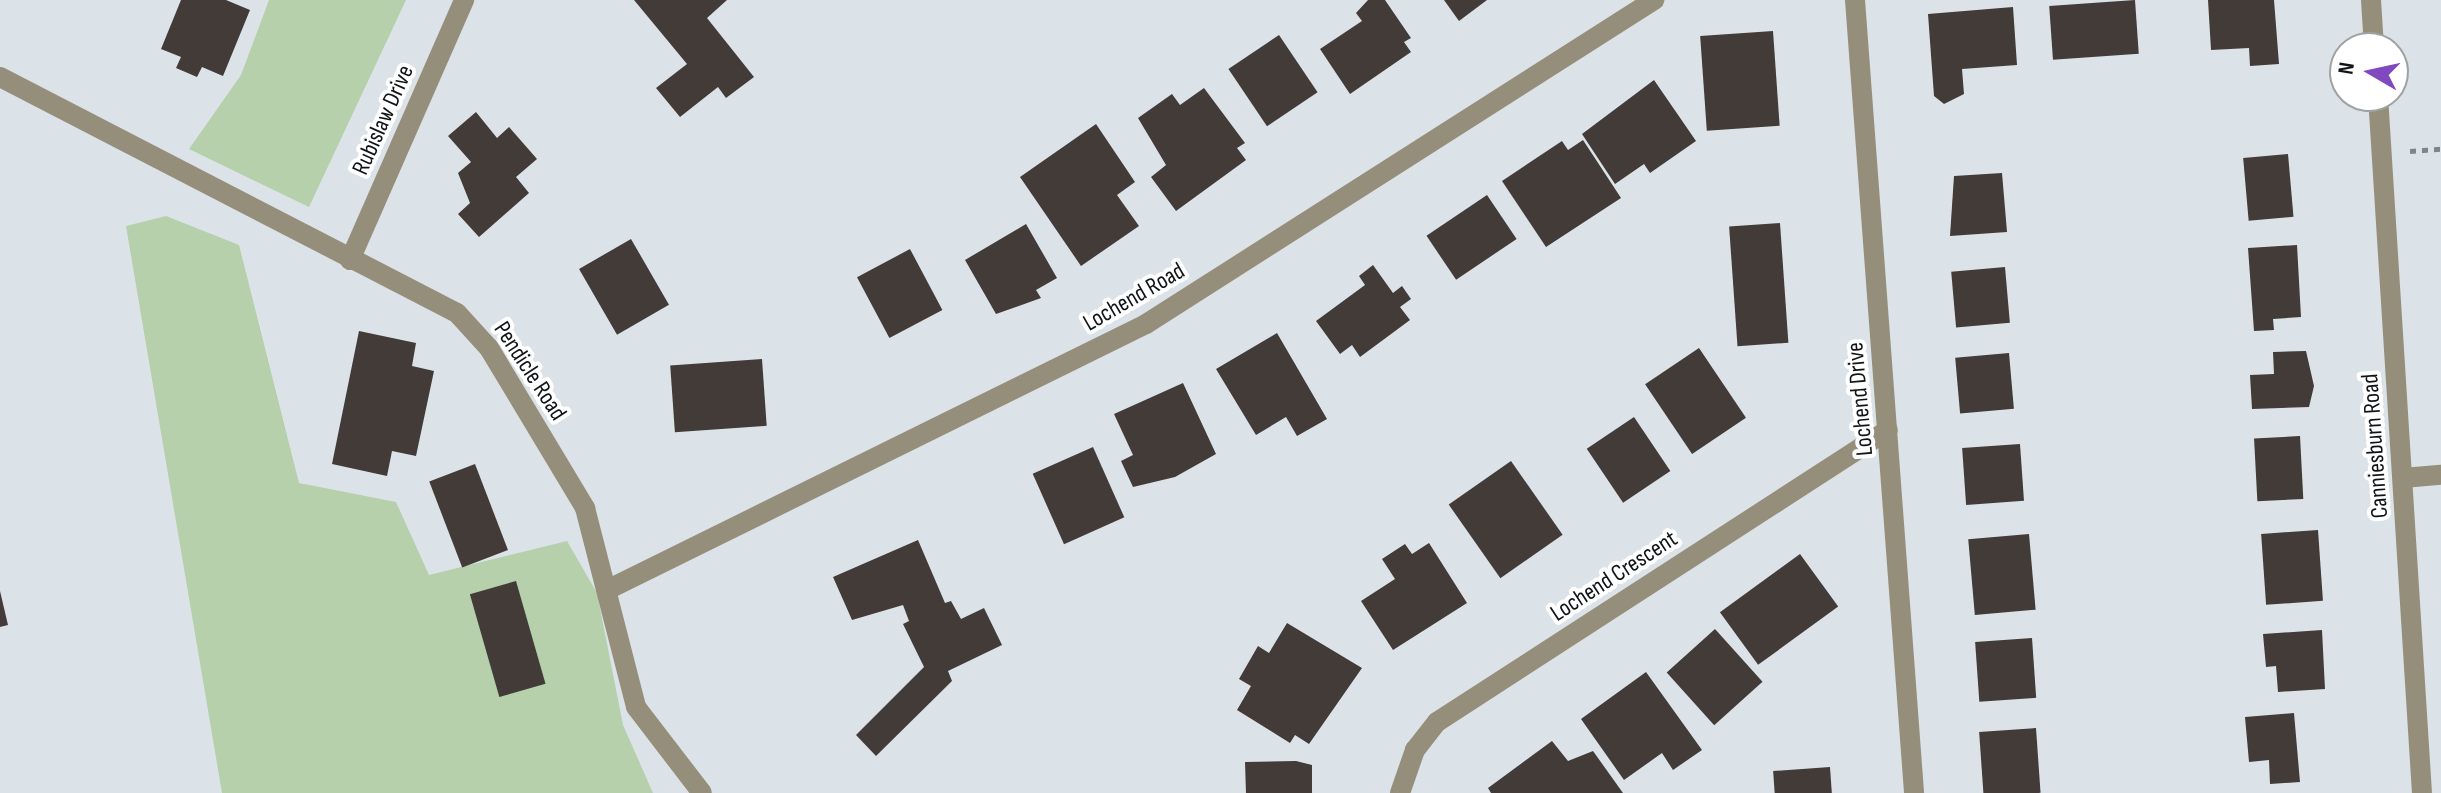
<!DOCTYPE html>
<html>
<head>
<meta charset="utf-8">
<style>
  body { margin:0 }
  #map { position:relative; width:2441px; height:793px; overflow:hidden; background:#dbe3e9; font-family:"Sofia Sans Condensed",sans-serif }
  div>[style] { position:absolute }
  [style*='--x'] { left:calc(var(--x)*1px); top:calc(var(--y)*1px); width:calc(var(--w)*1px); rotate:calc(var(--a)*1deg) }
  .green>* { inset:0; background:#b5d0ab }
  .building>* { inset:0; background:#423b37; transform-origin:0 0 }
  .path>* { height:5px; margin-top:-2.5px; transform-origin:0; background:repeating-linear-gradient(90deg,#7e8488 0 6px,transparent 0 12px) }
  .minor>* { height:20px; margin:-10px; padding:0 10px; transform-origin:10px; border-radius:10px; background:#958e7a }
  .tertiary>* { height:20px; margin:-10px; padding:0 10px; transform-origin:10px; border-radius:10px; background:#958e7a }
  span { translate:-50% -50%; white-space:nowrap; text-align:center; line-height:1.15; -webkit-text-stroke:8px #fff; paint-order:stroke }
  .street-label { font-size:24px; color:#111416 }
  .north { position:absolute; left:2329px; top:32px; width:80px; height:80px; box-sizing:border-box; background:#fff; border:2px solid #a0a1a2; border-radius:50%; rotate:279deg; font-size:22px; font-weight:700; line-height:32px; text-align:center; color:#111416 }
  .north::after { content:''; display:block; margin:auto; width:28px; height:36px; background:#8149c0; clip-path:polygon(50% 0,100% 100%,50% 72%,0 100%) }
</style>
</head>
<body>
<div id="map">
  <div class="green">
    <div style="clip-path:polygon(269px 0,406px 0,309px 207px,189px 149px,241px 75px)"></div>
    <div style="clip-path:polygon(166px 216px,239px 245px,299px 483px,396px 502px,429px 575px,567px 541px,597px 593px,623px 725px,653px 793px,222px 793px,126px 226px)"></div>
  </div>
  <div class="building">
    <div style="clip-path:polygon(181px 0,226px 0,250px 10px,223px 76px,202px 67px,197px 77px,176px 68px,181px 57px,161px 49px)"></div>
    <div style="clip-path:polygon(634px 0,727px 0,707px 18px,754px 77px,726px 98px,718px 87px,680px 117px,656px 88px,687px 64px)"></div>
    <div style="clip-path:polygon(1368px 0,1385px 0,1411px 38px,1404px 42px,1411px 52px,1350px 94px,1320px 49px,1362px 21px,1356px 13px)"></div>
    <div style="clip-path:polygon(1444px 0,1487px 0,1459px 21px)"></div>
    <div style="left:2135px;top:0;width:54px;height:86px;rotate:86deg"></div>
    <div style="clip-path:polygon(2208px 0,2274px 0,2279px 64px,2250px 66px,2249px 48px,2211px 50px)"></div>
    <div style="clip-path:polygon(2013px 7px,2017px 65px,1962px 69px,1964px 94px,1944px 104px,1934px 96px,1928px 14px)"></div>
    <div style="left:1773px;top:31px;width:95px;height:73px;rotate:86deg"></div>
    <div style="left:1279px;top:35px;width:69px;height:61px;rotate:56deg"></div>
    <div style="clip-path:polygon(1654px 80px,1696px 141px,1650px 173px,1644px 164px,1615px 184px,1582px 134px)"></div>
    <div style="clip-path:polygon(1204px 88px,1245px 143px,1237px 148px,1246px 160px,1176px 211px,1151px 177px,1166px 165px,1138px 118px,1172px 94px,1180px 105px)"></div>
    <div style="clip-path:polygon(476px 112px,497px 138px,509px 127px,537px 159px,516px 177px,529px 193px,479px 237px,458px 214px,470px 203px,458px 173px,471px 162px,448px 136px)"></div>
    <div style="clip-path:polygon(1096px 124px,1135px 182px,1117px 195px,1139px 226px,1081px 266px,1020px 177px)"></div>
    <div style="clip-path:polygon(1583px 140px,1621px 198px,1546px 247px,1502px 181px,1562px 141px,1568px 150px)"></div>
    <div style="left:2288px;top:154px;width:63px;height:45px;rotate:85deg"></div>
    <div style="clip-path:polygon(2002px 173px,2007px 232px,1950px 236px,1954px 176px)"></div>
    <div style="left:1487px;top:195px;width:53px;height:73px;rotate:56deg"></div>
    <div style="left:1780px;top:223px;width:120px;height:51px;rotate:86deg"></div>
    <div style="clip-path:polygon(1026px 224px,1057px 278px,1036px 290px,1041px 298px,996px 314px,965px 260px)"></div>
    <div style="left:631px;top:239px;width:76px;height:60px;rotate:60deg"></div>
    <div style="clip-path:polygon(2297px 245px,2301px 317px,2273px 319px,2274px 330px,2254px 331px,2248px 248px)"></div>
    <div style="left:910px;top:249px;width:69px;height:60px;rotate:62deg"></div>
    <div style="clip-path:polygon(1373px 265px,1393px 293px,1402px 286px,1411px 299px,1400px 307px,1410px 320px,1360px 357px,1352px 345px,1340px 354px,1316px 321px,1365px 285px,1359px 276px)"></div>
    <div style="left:2005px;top:267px;width:56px;height:54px;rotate:85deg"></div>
    <div style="clip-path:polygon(359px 331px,416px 343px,412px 366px,434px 371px,416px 456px,392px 451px,387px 476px,332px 464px)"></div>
    <div style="clip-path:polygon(1277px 333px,1327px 419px,1297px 436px,1286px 417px,1256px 435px,1216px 369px)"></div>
    <div style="left:1699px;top:348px;width:84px;height:65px;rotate:56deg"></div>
    <div style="clip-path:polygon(2306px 351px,2314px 386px,2309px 407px,2252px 409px,2250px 375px,2274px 374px,2273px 352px)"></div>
    <div style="left:2009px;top:353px;width:56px;height:54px;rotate:85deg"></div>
    <div style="left:762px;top:359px;width:67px;height:92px;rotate:86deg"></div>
    <div style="clip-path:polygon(1183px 383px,1216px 454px,1175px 477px,1133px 487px,1121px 461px,1133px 455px,1114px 414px)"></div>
    <div style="left:1634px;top:417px;width:65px;height:57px;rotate:56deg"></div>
    <div style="left:2300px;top:436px;width:63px;height:46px;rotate:87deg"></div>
    <div style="left:2020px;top:444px;width:57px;height:58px;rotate:86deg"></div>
    <div style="left:1093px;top:447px;width:77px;height:66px;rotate:66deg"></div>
    <div style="left:1511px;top:461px;width:90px;height:76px;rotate:55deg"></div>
    <div style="left:475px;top:464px;width:92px;height:49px;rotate:69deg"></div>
    <div style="left:2318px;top:530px;width:71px;height:57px;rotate:86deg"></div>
    <div style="left:2029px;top:534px;width:76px;height:61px;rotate:85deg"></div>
    <div style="clip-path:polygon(918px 540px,945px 603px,951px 601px,961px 619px,984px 608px,1002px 645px,948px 671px,952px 681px,876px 756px,856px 735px,924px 667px,903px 624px,909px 621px,903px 605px,852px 620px,833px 577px)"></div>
    <div style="clip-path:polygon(1429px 543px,1467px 603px,1393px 650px,1361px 601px,1395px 579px,1382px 559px,1405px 544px,1412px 554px)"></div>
    <div style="left:1800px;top:554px;width:65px;height:99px;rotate:54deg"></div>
    <div style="left:516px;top:581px;width:107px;height:48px;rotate:74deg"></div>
    <div style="clip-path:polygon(0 591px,8px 625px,0 627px)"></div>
    <div style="clip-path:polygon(1287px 623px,1362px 668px,1309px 744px,1295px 735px,1290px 743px,1237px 710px,1251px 686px,1239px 679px,1258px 646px,1269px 653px)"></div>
    <div style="left:1715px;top:629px;width:71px;height:65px;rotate:48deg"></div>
    <div style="clip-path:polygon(2322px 630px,2325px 689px,2278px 692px,2276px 666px,2266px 667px,2263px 634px)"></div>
    <div style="left:2032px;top:638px;width:60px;height:57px;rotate:86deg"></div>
    <div style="clip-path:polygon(1646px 672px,1702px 750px,1673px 770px,1662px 753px,1624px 780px,1581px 719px)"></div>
    <div style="clip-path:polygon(2294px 713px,2300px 782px,2270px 784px,2269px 760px,2249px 762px,2245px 717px)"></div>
    <div style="left:2036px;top:728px;width:65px;height:57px;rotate:86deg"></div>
    <div style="clip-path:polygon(1552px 741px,1568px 761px,1593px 751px,1623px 793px,1491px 793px,1488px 788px)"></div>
    <div style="clip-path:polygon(1296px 761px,1312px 765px,1312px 793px,1246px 793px,1245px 762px)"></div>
    <div style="left:1830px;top:767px;width:26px;height:57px;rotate:86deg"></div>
  </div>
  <div class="path">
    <div style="--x:2410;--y:151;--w:31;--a:-4"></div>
  </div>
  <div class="minor">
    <div style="--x:1855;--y:0;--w:795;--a:85.74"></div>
    <div style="--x:350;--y:260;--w:284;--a:-66.3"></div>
    <div style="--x:2403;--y:478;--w:38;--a:-5"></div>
    <div style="--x:611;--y:588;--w:597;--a:-26.26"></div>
    <div style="--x:1146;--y:324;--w:603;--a:-32.53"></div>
    <div style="--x:1400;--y:793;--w:46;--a:-70.8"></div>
    <div style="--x:1415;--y:750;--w:36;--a:-52"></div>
    <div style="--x:1437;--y:722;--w:537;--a:-32.92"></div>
  </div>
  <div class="tertiary">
    <div style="--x:2371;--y:0;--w:48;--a:86.4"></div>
    <div style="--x:0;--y:77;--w:514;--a:27.31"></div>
    <div style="--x:457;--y:313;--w:47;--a:47.6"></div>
    <div style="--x:489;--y:348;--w:187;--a:59"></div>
    <div style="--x:585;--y:508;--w:205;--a:75.6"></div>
    <div style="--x:636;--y:707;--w:108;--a:52.5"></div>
    <div style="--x:2378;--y:96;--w:698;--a:86.39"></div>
  </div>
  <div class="street-label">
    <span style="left:383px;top:120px;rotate:-66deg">Rubislaw Drive</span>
    <span style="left:1134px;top:297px;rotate:-30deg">Lochend Road</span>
    <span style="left:530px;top:371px;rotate:57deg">Pendicle Road</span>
    <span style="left:1860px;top:399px;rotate:-95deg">Lochend Drive</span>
    <span style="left:2375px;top:446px;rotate:-94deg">Canniesburn Road</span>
    <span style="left:1614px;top:576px;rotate:-33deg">Lochend Crescent</span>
  </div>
  <div class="north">N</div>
</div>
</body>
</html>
